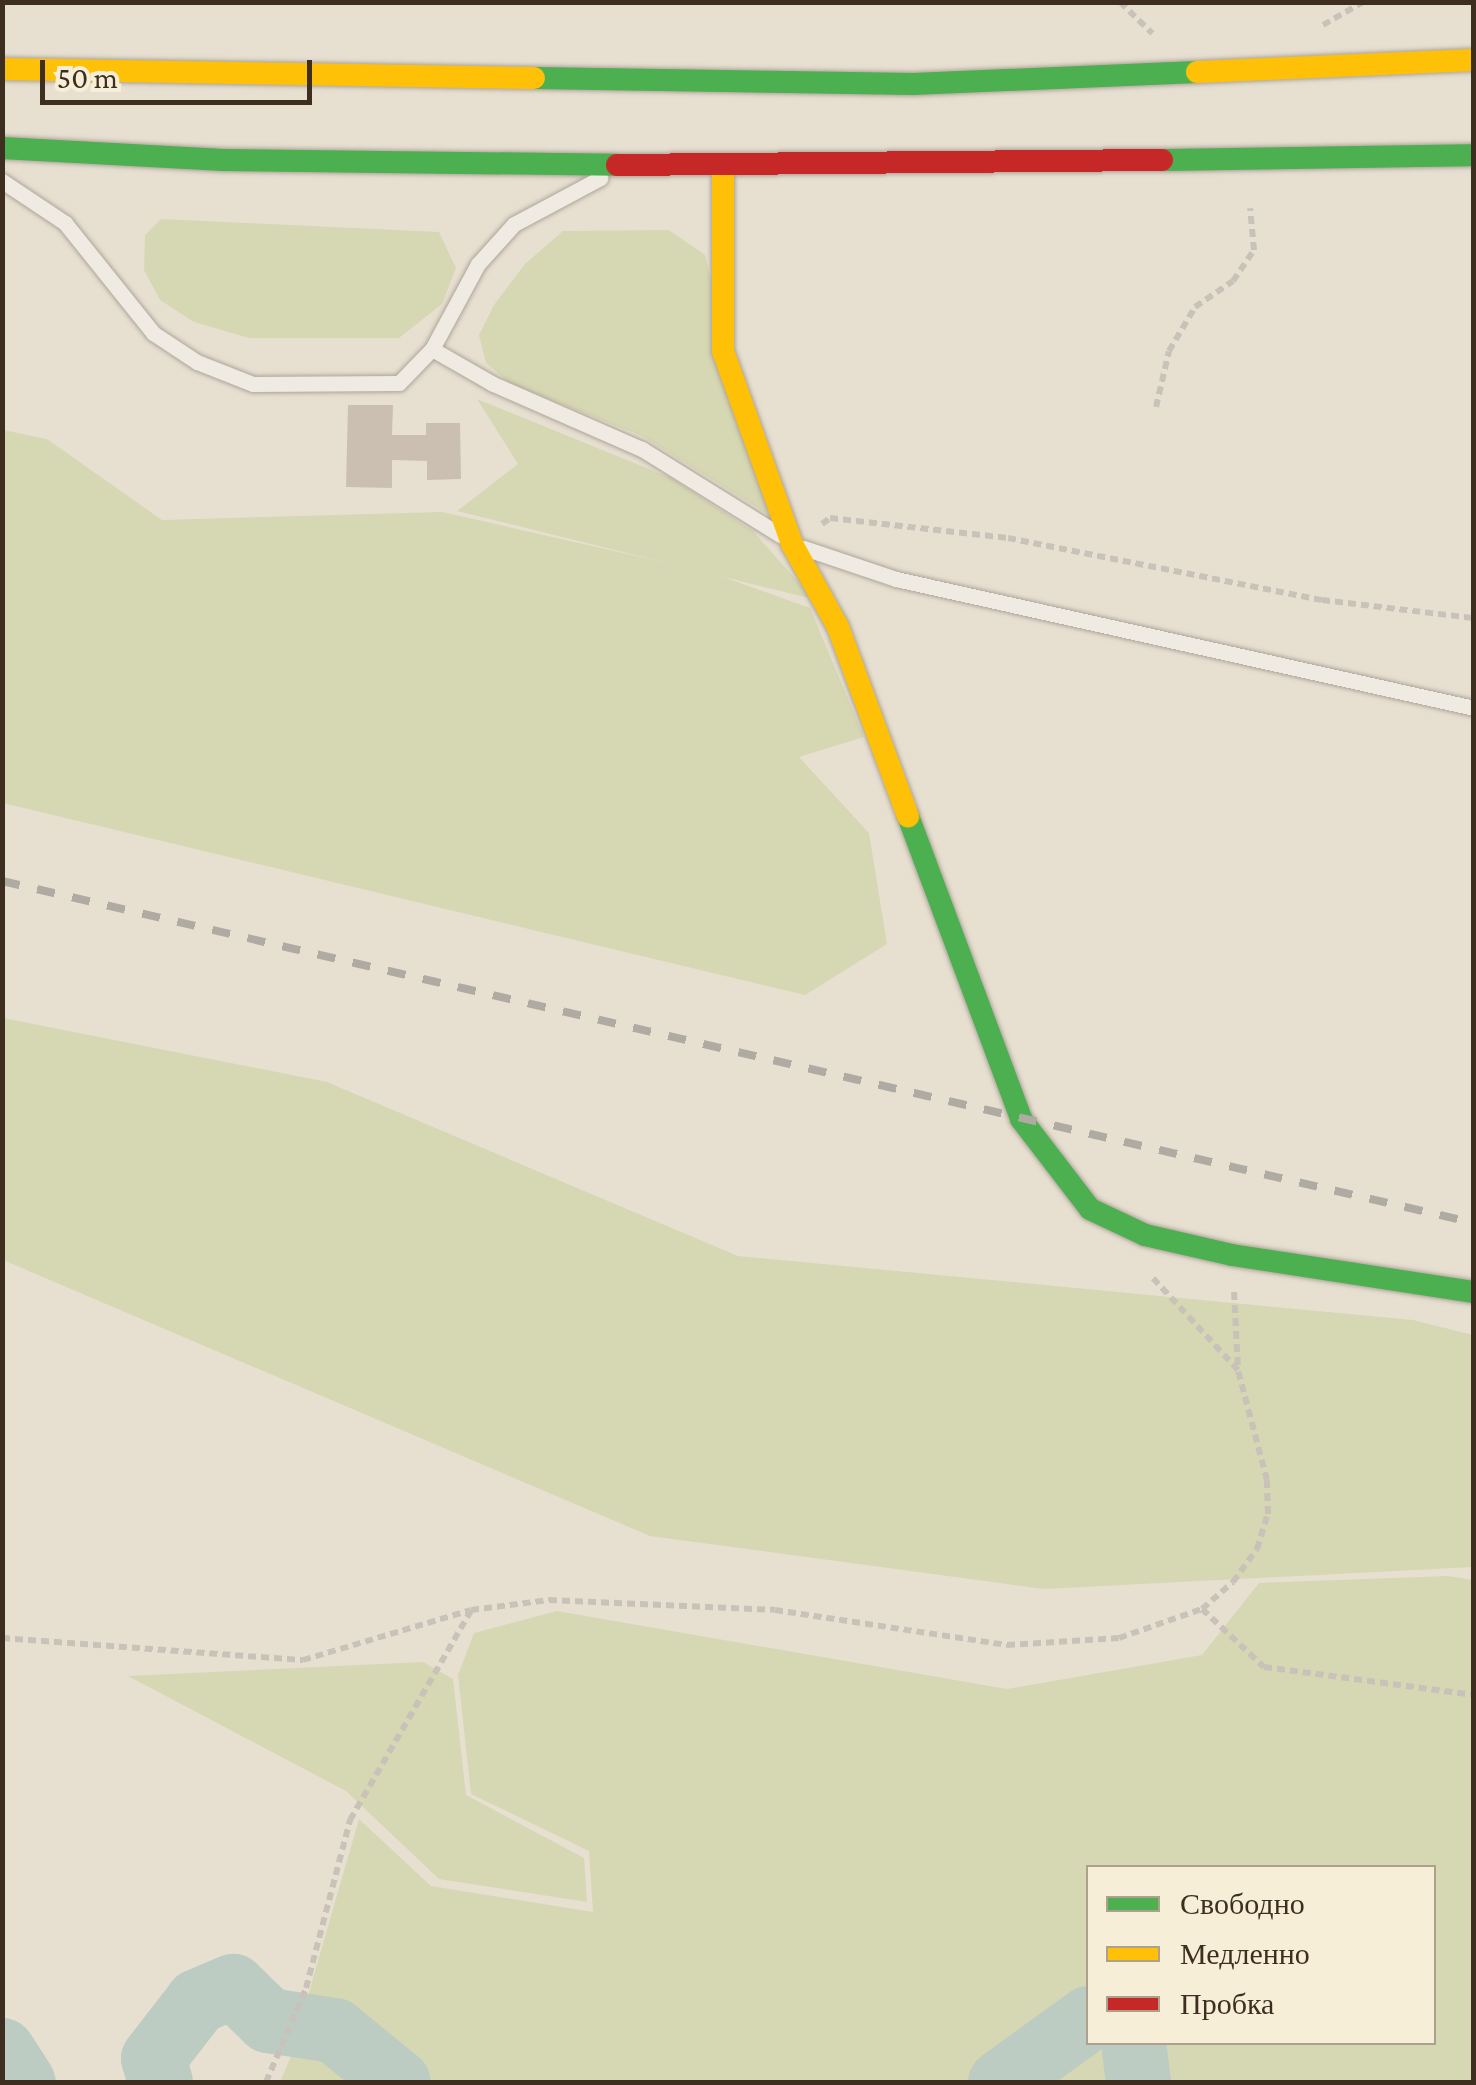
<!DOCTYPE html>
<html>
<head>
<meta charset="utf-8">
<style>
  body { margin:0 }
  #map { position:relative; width:1476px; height:2085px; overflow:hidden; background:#e7e0d1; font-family:"Crimson Pro",serif }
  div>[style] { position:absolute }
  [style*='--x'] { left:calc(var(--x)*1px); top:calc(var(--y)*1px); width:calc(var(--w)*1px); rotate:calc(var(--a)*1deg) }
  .green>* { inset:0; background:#d6d7b3 }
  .river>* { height:65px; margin:-32.5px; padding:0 32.5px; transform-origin:32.5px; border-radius:32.5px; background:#bcccc2 }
  .building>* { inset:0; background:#cbbfb2 }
  .path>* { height:6px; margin-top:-3px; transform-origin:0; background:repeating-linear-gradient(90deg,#c8c2b9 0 8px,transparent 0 13px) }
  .roads { filter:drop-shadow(0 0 2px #ada599) drop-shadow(0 0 2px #ada599) }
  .lane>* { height:15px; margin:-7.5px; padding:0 7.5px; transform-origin:7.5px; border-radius:7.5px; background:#efebe3 }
  .fast>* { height:22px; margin:-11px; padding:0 11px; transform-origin:11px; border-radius:11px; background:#4caf50 }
  .slow>* { height:22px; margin:-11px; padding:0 11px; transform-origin:11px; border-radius:11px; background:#ffc107 }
  .jam>* { height:22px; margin:-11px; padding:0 11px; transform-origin:11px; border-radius:11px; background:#c62828 }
  .rail>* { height:8px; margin-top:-4px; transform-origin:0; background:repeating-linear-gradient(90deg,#afaaa2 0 18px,transparent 0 36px) }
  span { translate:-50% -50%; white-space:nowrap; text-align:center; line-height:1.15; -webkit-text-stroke:10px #f7eed8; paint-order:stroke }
  .frame { position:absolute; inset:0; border:5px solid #3d2e20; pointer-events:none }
  .legend { position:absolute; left:1086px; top:1865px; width:350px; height:180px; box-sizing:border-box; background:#f7eed8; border:2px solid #ada18e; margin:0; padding:12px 18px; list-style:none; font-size:30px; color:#3d2e20 }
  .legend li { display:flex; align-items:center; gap:20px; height:50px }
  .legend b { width:50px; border:2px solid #ada18e }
  .scale { position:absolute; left:40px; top:60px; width:272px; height:45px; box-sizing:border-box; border:5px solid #3d2e20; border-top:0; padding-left:12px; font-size:30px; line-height:35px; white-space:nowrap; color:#3d2e20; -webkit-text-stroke:8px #f7eed8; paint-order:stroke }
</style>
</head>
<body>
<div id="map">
  <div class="green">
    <div style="clip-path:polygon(161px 219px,439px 232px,456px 268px,442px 304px,399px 338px,249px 338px,194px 322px,160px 300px,144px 270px,145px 235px)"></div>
    <div style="clip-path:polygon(669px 230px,705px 255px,768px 514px,642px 436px,511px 384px,486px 363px,479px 335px,494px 305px,525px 264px,563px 231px)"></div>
    <div style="clip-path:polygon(477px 399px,671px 478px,753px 531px,813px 599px,457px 511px,518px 464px)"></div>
    <div style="clip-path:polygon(3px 430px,47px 439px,162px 520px,442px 512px,712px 573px,810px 608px,864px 737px,799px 757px,869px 833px,887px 944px,805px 995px,3px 803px)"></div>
    <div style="clip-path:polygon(3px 1018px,327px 1082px,738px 1256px,1413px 1320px,1473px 1335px,1473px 1567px,1044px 1589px,650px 1536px,3px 1260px)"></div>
    <div style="clip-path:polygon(1448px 1576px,1473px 1580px,1473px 2082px,1148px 2082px,1143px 2043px,1434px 2042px,1434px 1868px,1088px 1868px,1088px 2008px,981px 2082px,420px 2082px,343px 2020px,303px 2013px,359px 1819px,431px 1886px,593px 1912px,589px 1851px,471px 1794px,458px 1675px,474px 1633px,557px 1611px,1007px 1689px,1202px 1655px,1259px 1583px)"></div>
    <div style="clip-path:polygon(423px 1662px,453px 1679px,466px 1795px,584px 1858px,587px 1902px,439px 1879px,346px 1791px,128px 1676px)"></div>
    <div style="clip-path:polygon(1088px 2034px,1088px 2042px,1122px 2048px,1126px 2082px,1023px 2082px)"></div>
    <div style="clip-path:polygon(298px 2040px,326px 2043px,378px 2082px,280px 2082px)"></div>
  </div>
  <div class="river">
    <div style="--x:1133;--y:2042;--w:40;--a:82.9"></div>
    <div style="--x:2;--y:2050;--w:38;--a:57"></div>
    <div style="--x:160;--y:2082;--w:25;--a:-106"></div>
    <div style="--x:153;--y:2058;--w:72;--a:-52.3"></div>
    <div style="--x:197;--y:2001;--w:39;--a:-23"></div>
    <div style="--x:233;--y:1986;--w:49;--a:44.2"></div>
    <div style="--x:268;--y:2020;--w:67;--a:8.6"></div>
    <div style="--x:334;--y:2030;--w:82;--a:39.1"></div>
    <div style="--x:1000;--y:2082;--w:109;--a:-36"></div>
  </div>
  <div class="building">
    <div style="clip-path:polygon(348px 405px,393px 405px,392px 435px,426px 435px,426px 423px,460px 423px,461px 479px,427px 480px,427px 461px,392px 460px,392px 488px,346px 487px)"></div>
  </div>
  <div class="path">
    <div style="--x:1120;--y:2;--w:45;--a:44.1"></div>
    <div style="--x:1323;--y:25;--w:46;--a:-29.9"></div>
    <div style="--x:1156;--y:407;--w:57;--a:-76.9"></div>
    <div style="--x:1169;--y:351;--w:51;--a:-59.4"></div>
    <div style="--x:1195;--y:307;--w:46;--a:-34.4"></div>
    <div style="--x:1233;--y:281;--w:37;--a:-56"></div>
    <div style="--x:1254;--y:250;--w:42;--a:-95.4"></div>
    <div style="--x:822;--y:524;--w:10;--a:-37"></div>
    <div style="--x:830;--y:518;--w:179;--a:6.4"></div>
    <div style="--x:1008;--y:538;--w:320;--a:11.2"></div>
    <div style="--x:1322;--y:600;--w:153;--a:6.8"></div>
    <div style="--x:1234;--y:1292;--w:77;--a:87"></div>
    <div style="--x:1202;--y:1609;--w:85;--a:43.1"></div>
    <div style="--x:1264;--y:1667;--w:212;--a:7.6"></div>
    <div style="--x:2;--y:1638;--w:302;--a:4.2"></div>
    <div style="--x:303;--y:1660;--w:175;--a:-16.6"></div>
    <div style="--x:471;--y:1610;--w:79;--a:-7.3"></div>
    <div style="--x:549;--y:1600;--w:226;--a:2.5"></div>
    <div style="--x:775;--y:1610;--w:235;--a:8.6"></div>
    <div style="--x:1007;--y:1645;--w:112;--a:-3.6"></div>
    <div style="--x:1119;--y:1638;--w:88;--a:-19.3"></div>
    <div style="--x:1202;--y:1609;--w:41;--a:-41.1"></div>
    <div style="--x:1233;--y:1582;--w:41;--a:-54"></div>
    <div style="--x:1257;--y:1549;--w:37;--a:-73"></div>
    <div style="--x:1268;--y:1514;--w:34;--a:-92"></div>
    <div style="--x:1267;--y:1480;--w:114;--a:-104.8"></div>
    <div style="--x:1238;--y:1370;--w:128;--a:-132.8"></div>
    <div style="--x:266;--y:2082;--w:102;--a:-66.9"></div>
    <div style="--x:306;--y:1988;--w:174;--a:-75.3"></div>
    <div style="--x:350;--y:1820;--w:242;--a:-60"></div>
  </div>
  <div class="roads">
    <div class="lane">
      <div style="--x:2;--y:181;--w:76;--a:33.7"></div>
      <div style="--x:65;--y:223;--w:141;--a:51.3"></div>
      <div style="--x:153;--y:333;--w:53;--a:33.4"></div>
      <div style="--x:197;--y:362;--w:60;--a:21.4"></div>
      <div style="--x:253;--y:384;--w:146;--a:-0.4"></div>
      <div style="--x:399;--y:383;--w:47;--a:-45.9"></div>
      <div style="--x:432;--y:349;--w:97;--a:-61.6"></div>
      <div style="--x:478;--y:264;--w:54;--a:-48"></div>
      <div style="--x:514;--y:224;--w:98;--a:-28.1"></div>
      <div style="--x:432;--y:349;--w:70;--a:29.8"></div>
      <div style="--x:493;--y:384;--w:163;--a:23.6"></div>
      <div style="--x:642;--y:449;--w:163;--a:31.9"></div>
      <div style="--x:804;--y:548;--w:97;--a:18.6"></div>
      <div style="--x:896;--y:579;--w:592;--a:12.58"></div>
    </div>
    <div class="fast">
      <div style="--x:534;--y:78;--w:379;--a:0.9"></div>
      <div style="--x:913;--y:84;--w:284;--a:-2.4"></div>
      <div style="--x:2;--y:148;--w:222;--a:3.1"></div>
      <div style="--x:224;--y:160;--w:393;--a:0.7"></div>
      <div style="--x:1162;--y:160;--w:312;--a:-0.9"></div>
      <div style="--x:908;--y:816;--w:323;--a:69.5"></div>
      <div style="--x:1021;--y:1119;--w:113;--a:52.5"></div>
      <div style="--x:1090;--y:1209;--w:61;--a:25.3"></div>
      <div style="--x:1145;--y:1235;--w:89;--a:12.9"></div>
      <div style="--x:1232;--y:1255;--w:245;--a:8.7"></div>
    </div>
    <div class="slow">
      <div style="--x:2;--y:69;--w:532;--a:0.97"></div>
      <div style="--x:1197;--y:72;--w:277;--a:-2.5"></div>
      <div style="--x:723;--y:166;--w:185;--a:90"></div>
      <div style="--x:723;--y:351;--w:205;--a:70.3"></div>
      <div style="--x:792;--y:544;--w:95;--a:61"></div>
      <div style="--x:838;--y:627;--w:202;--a:69.7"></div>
    </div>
    <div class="jam">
      <div style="--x:617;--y:165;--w:545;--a:-0.53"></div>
    </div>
  </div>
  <div class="rail">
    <div style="--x:2;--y:881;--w:1511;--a:13.08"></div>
  </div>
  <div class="frame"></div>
  <ul class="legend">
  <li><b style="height:12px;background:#4caf50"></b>Свободно</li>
  <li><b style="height:12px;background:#ffc107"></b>Медленно</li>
  <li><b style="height:12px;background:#c62828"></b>Пробка</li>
  </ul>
  <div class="scale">50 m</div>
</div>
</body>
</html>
